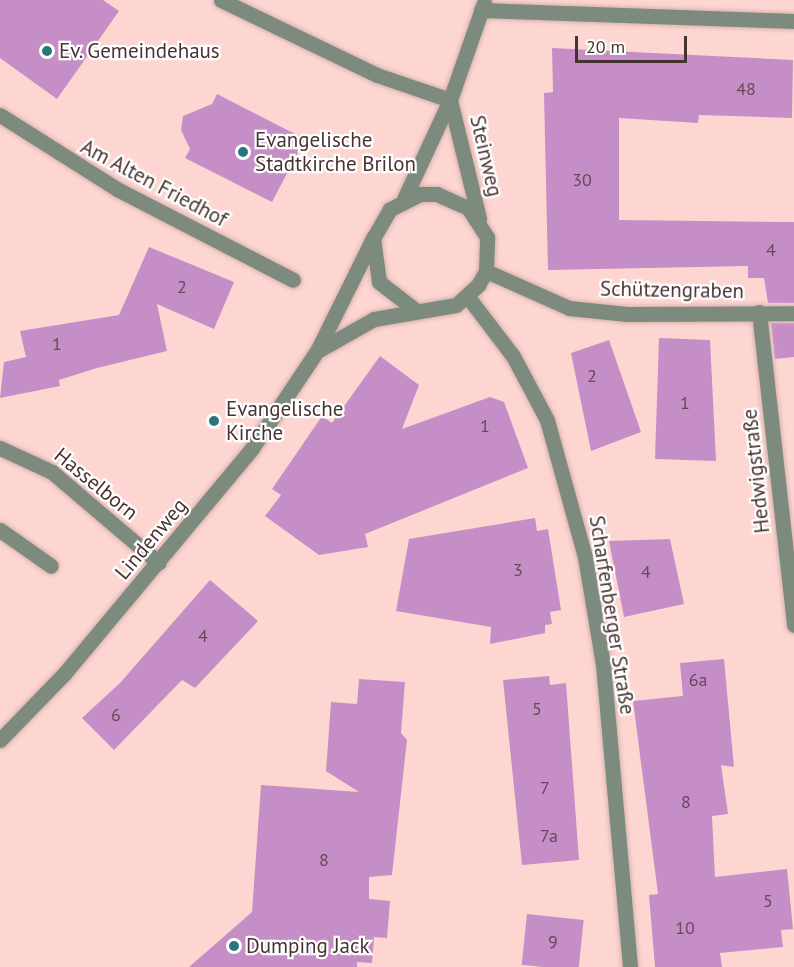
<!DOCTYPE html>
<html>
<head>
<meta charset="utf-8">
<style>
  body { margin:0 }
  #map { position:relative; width:794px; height:967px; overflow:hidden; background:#fed6d1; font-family:"PT Sans",sans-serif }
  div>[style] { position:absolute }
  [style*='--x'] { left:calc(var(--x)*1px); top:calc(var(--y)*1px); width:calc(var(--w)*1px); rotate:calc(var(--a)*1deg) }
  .building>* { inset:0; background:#c68ec7; transform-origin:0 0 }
  .roads { filter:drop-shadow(0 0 2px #d6b2ae) drop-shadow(0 0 2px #d6b2ae) }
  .minor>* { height:15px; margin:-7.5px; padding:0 7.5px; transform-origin:7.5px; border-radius:7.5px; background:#7d8b7e }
  .dots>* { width:16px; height:16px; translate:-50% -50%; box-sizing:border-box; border:3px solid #fff; border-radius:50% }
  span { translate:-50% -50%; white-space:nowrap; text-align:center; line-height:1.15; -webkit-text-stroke:4.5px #fff; paint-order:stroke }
  .number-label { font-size:18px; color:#674a57 }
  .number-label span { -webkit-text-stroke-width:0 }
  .poi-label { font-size:21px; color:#473432 }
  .left { translate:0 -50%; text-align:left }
  .street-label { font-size:21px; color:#473432 }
  .scale { position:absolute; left:575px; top:36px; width:112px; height:27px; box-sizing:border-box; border:3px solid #473432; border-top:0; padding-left:8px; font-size:18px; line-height:21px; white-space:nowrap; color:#473432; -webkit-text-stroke:4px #fff; paint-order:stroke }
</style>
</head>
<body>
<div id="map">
  <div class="building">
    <div style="clip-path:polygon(0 0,103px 0,119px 11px,57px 99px,0 58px)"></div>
    <div style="clip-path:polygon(552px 48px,793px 60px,792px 118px,699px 115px,698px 123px,619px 118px,619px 220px,794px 222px,794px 303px,768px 303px,764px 278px,748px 278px,748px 266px,548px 270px,544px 93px,553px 92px)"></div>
    <div style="clip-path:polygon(217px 94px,305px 139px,272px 202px,185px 158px,190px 149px,181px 130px,183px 116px,212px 104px)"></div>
    <div style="clip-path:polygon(149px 247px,234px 282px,214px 329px,157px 304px,167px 351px,97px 368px,59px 380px,60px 386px,0 398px,4px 362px,26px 357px,20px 331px,119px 315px)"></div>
    <div style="clip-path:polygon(771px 323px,794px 323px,794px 357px,775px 359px)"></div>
    <div style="clip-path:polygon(659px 338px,710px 340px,716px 461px,655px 459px)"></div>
    <div style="clip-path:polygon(609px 340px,641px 432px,591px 451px,571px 353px)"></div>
    <div style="clip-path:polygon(380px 356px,419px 385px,402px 429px,490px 397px,504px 402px,528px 468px,365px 534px,368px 547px,319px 555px,265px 516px,281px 495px,272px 489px,322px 416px,332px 423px)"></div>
    <div style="clip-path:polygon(535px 518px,537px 531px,548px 529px,561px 610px,550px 612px,552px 624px,545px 625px,545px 633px,490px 644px,491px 627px,396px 611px,409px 539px)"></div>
    <div style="clip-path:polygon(670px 539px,684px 604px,624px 617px,609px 541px)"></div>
    <div style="clip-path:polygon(210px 580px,258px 621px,195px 688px,182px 680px,114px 750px,82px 718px,120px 683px)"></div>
    <div style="clip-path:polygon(724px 659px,734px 767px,721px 765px,728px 814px,712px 816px,715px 877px,787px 869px,793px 929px,781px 930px,783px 947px,720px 953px,722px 967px,655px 967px,649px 895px,658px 894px,633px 701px,683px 696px,680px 663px)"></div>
    <div style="clip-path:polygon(549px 676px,550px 685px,566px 683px,579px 860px,522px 865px,503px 680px)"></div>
    <div style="clip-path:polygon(359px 679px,405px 682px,401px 733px,407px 740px,392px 875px,369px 877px,369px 899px,390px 901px,387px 938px,374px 937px,372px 963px,357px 962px,357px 967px,189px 967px,252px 912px,261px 785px,359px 792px,326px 771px,331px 702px,357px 704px)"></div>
    <div style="left:527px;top:914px;width:57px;height:51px;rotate:6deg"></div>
  </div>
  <div class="roads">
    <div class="minor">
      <div style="--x:221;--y:0;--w:173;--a:25.7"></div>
      <div style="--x:377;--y:75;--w:77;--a:18.9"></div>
      <div style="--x:481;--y:10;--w:313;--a:2"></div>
      <div style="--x:450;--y:100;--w:122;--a:76.2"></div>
      <div style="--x:0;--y:115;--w:138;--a:32.3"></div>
      <div style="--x:117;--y:189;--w:198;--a:27.3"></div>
      <div style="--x:404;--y:199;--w:109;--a:-65.1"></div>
      <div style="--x:450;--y:100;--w:103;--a:-70.7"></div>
      <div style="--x:486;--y:271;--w:91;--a:24"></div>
      <div style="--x:569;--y:308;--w:58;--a:5.9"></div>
      <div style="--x:627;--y:314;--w:167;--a:-0.3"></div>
      <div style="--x:468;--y:297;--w:74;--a:52.7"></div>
      <div style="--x:513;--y:356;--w:72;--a:62"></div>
      <div style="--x:547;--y:420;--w:142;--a:74.5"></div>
      <div style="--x:585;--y:557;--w:109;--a:80.5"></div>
      <div style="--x:603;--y:664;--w:304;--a:84.9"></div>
      <div style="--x:759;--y:312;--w:315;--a:83.6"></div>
      <div style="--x:319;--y:350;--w:63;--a:-29.4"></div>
      <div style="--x:374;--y:319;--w:83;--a:-9.7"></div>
      <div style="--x:456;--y:305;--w:30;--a:-42"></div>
      <div style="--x:478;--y:285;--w:16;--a:-60"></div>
      <div style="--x:486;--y:271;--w:34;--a:-88"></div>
      <div style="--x:487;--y:237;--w:35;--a:-123"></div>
      <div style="--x:468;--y:208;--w:34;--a:-156"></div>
      <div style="--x:437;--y:194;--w:17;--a:180"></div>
      <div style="--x:420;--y:194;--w:34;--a:153"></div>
      <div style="--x:390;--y:209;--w:34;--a:120"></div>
      <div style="--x:373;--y:238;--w:44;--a:82.2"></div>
      <div style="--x:379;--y:282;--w:44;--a:37.6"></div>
      <div style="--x:0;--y:448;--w:57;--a:24.8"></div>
      <div style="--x:52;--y:472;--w:140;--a:40.4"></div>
      <div style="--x:0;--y:530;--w:62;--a:35.2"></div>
      <div style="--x:0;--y:740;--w:92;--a:-45.9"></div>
      <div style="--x:64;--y:674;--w:294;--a:-50.2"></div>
      <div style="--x:252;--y:448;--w:117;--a:-56.2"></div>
      <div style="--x:317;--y:351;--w:126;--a:-63.6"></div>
    </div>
  </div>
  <div class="dots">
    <div style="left:47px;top:51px;background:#2b747c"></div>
    <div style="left:243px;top:152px;background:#2b747c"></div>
    <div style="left:214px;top:421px;background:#2b747c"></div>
    <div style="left:234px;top:946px;background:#2b747c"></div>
  </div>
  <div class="number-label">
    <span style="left:746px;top:89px">48</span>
    <span style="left:582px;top:180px">30</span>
    <span style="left:771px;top:250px">4</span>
    <span style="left:182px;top:287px">2</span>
    <span style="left:57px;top:344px">1</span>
    <span style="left:592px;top:376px">2</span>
    <span style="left:685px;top:403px">1</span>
    <span style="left:485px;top:426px">1</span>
    <span style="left:518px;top:570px">3</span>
    <span style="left:646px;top:572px">4</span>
    <span style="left:203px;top:636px">4</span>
    <span style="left:698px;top:680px">6a</span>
    <span style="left:537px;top:709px">5</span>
    <span style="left:116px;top:715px">6</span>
    <span style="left:545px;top:788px">7</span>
    <span style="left:686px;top:802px">8</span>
    <span style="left:549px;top:836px">7a</span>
    <span style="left:324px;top:860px">8</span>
    <span style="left:768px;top:901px">5</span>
    <span style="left:685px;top:928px">10</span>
    <span style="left:553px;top:942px">9</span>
  </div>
  <div class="poi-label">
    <span class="left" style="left:59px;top:51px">Ev. Gemeindehaus</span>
    <span class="left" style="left:255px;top:152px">Evangelische<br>Stadtkirche Brilon</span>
    <span class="left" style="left:226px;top:421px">Evangelische<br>Kirche</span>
    <span class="left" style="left:246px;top:946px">Dumping Jack</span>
  </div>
  <div class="street-label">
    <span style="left:486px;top:156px;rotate:77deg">Steinweg</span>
    <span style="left:154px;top:183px;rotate:28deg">Am Alten Friedhof</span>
    <span style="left:672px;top:290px;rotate:1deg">Schützengraben</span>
    <span style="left:756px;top:471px;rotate:-96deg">Hedwigstraße</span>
    <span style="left:96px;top:484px;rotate:39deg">Hasselborn</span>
    <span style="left:151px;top:539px;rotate:-50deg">Lindenweg</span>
    <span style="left:612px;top:615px;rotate:81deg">Scharfenberger Straße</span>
  </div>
  <div class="scale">20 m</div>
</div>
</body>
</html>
